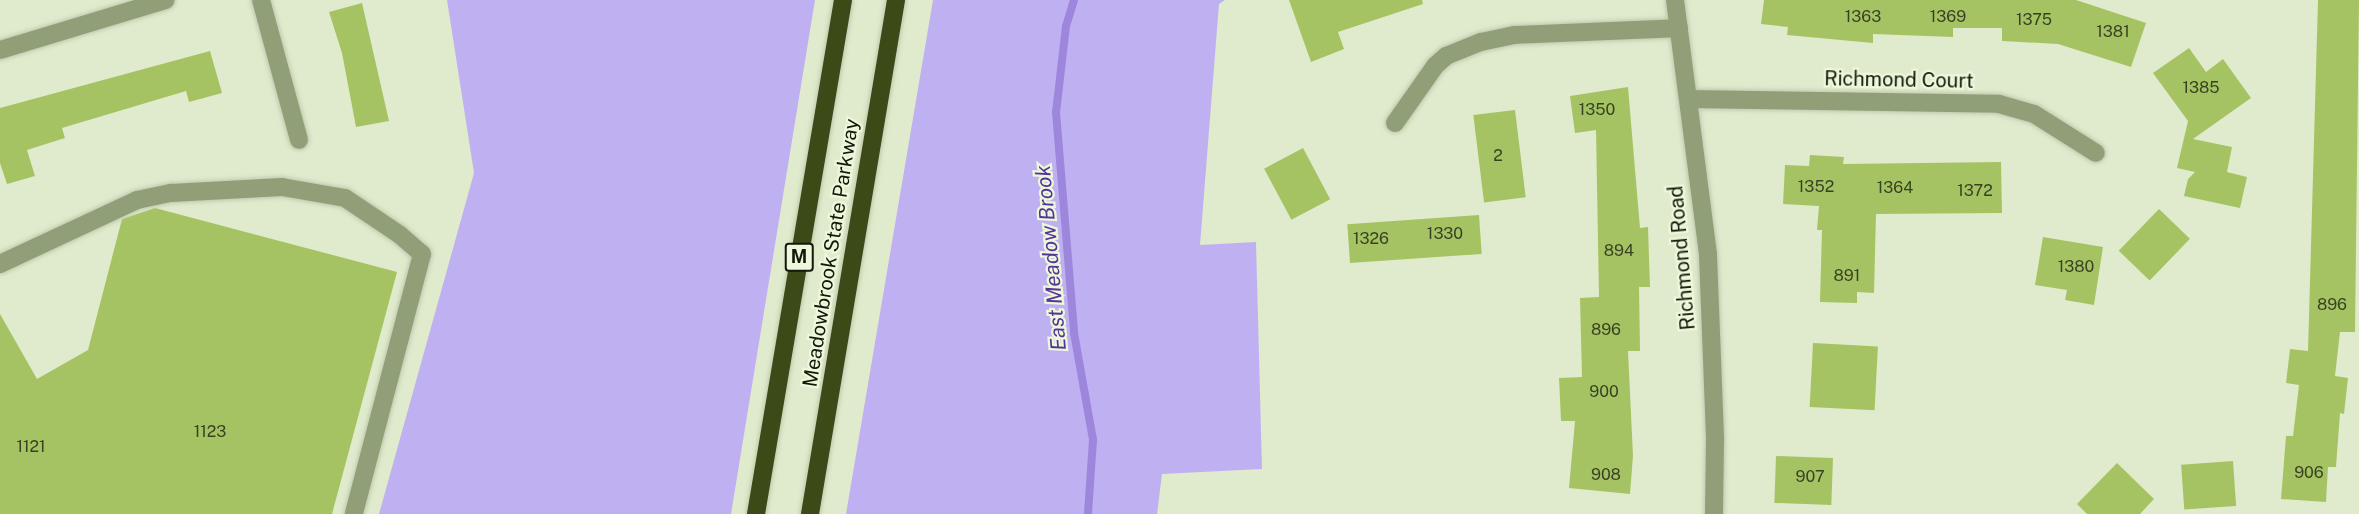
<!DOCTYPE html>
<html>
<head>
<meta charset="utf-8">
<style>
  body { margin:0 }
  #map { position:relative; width:2359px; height:514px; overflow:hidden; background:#e0ebcd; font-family:"Public Sans",sans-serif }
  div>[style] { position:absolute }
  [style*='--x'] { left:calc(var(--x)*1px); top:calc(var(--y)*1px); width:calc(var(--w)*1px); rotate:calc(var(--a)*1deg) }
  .green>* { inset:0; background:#bfb1f1 }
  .stream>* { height:8px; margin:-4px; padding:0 4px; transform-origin:4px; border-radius:4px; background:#9d87dd }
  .building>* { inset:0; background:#a6c364; transform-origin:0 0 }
  .roads { filter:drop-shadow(0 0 2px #bfc9ae) drop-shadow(0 0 2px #bfc9ae) }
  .minor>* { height:18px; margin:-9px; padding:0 9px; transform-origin:9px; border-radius:9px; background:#919f78 }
  .highway>* { height:18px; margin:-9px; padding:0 9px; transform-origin:9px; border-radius:9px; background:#3c4a17 }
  span { translate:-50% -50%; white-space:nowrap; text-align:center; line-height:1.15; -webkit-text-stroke:4.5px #edf8da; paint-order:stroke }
  .number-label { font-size:16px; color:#384222 }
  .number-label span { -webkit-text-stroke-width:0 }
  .shield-label span { padding:2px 4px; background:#edf8da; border:2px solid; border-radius:4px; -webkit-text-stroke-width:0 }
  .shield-label { font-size:18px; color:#13170c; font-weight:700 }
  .street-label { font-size:20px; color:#13170c }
  .water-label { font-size:21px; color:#563398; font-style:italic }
</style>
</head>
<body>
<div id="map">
  <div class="green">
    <div style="clip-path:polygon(447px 0,815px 0,731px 514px,379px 514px,474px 173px)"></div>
    <div style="clip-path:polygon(933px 0,1225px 0,1219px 4px,1200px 245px,1256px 242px,1262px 469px,1162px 474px,1157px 514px,846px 514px)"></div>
  </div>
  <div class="stream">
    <div style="--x:1074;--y:0;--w:27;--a:107"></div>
    <div style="--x:1066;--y:26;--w:87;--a:96.6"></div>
    <div style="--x:1056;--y:112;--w:222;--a:85.3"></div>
    <div style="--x:1074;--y:333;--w:109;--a:79.9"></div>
    <div style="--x:1093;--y:440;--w:74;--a:93.9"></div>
  </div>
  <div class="building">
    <div style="clip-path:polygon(1289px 0,1422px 0,1423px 4px,1338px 32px,1344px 49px,1311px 62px)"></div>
    <div style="clip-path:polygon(1764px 0,2076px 0,2146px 23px,2131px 67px,2058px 44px,2002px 41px,2002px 28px,1953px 28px,1953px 37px,1873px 34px,1873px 43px,1787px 35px,1788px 27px,1761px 24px)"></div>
    <div style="clip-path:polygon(2318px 0,2359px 0,2355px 332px,2340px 332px,2335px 376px,2348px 378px,2344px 414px,2340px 413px,2336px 467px,2328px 467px,2326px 502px,2281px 499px,2286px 436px,2293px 436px,2299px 385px,2286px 383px,2290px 349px,2308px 351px)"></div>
    <div style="clip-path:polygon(362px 3px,389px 121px,356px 127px,342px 53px,329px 12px)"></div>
    <div style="clip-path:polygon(2189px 48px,2206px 72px,2223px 59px,2251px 98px,2193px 139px,2232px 147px,2227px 172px,2247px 177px,2240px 208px,2184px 196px,2188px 179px,2195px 172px,2177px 168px,2188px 121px,2153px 73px)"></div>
    <div style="clip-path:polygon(210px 51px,222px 93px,189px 102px,186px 91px,62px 128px,65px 138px,27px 150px,35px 176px,7px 184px,0 163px,0 108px)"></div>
    <div style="clip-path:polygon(1628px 87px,1640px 228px,1648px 227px,1650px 287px,1639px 287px,1640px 351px,1628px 351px,1633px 456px,1630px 494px,1569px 488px,1575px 421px,1561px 421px,1559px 378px,1582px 377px,1580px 298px,1599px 297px,1596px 130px,1575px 133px,1570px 96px)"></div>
    <div style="left:1515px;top:110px;width:88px;height:42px;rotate:83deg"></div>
    <div style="left:1303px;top:148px;width:58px;height:44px;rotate:62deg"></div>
    <div style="clip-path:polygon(1810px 155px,1844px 157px,1843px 164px,2001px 162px,2002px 213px,1876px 214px,1874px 293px,1857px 292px,1857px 303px,1820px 302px,1822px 230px,1817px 230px,1819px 206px,1783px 204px,1785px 165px,1809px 166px)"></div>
    <div style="clip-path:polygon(155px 208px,397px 272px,332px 514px,0 514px,0 314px,37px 379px,88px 350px,122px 219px)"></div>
    <div style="left:2159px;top:209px;width:43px;height:58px;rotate:44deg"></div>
    <div style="left:1479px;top:215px;width:39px;height:132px;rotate:86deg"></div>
    <div style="clip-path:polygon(2043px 237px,2103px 247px,2094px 305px,2065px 300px,2067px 290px,2035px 285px)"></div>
    <div style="left:1813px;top:343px;width:65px;height:64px;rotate:3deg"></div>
    <div style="left:1776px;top:456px;width:57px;height:47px;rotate:2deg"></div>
    <div style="left:2233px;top:461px;width:45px;height:52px;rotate:86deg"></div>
    <div style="clip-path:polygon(2117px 463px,2154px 499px,2140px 514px,2087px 514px,2077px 504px)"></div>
  </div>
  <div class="roads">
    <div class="minor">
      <div style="--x:261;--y:0;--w:145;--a:74.8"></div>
      <div style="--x:1675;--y:0;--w:257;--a:82.6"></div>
      <div style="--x:1708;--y:255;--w:186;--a:87.8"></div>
      <div style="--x:1715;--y:441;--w:73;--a:90.8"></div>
      <div style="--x:0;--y:50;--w:173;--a:-16.8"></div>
      <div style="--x:1689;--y:99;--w:310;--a:0.9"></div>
      <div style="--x:1999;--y:104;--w:36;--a:16"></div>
      <div style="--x:2034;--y:114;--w:73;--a:32.2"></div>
      <div style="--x:1395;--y:123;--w:70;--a:-54.9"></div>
      <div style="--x:1435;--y:66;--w:15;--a:-42"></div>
      <div style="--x:1446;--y:56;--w:38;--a:-22"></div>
      <div style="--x:1481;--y:42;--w:34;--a:-12"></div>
      <div style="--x:1514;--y:35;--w:165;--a:-2.4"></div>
      <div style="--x:0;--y:264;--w:151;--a:-25"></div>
      <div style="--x:137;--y:200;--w:35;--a:-12"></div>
      <div style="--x:171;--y:193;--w:111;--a:-3.1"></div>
      <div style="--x:282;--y:187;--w:64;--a:9.9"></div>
      <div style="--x:345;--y:198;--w:66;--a:33.9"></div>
      <div style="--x:400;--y:235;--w:29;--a:41"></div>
      <div style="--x:422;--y:254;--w:269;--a:104.7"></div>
    </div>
    <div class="highway">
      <div style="--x:756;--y:514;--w:521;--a:-80.39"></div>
      <div style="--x:810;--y:514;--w:521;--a:-80.5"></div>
    </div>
  </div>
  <div class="number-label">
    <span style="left:1863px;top:17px">1363</span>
    <span style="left:1948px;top:17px">1369</span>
    <span style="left:2034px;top:20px">1375</span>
    <span style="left:2113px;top:32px">1381</span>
    <span style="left:2201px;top:88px">1385</span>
    <span style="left:1597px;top:110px">1350</span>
    <span style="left:1498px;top:156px">2</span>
    <span style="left:1816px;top:187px">1352</span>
    <span style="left:1895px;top:188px">1364</span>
    <span style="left:1975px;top:191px">1372</span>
    <span style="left:1445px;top:234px">1330</span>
    <span style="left:1371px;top:239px">1326</span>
    <span style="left:1619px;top:251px">894</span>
    <span style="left:2076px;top:267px">1380</span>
    <span style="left:1847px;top:276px">891</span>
    <span style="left:2332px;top:305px">896</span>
    <span style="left:1606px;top:330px">896</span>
    <span style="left:1604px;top:392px">900</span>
    <span style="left:210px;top:432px">1123</span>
    <span style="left:31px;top:447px">1121</span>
    <span style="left:2309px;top:473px">906</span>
    <span style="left:1606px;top:475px">908</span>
    <span style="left:1810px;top:477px">907</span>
  </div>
  <div class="shield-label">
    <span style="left:799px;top:257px">M</span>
  </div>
  <div class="street-label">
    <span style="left:1899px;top:80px;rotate:1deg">Richmond Court</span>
    <span style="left:831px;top:253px;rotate:-81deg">Meadowbrook State Parkway</span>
    <span style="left:1682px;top:258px;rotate:-95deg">Richmond Road</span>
  </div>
  <div class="water-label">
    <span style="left:1051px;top:258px;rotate:-95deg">East Meadow Brook</span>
  </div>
</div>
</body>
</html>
